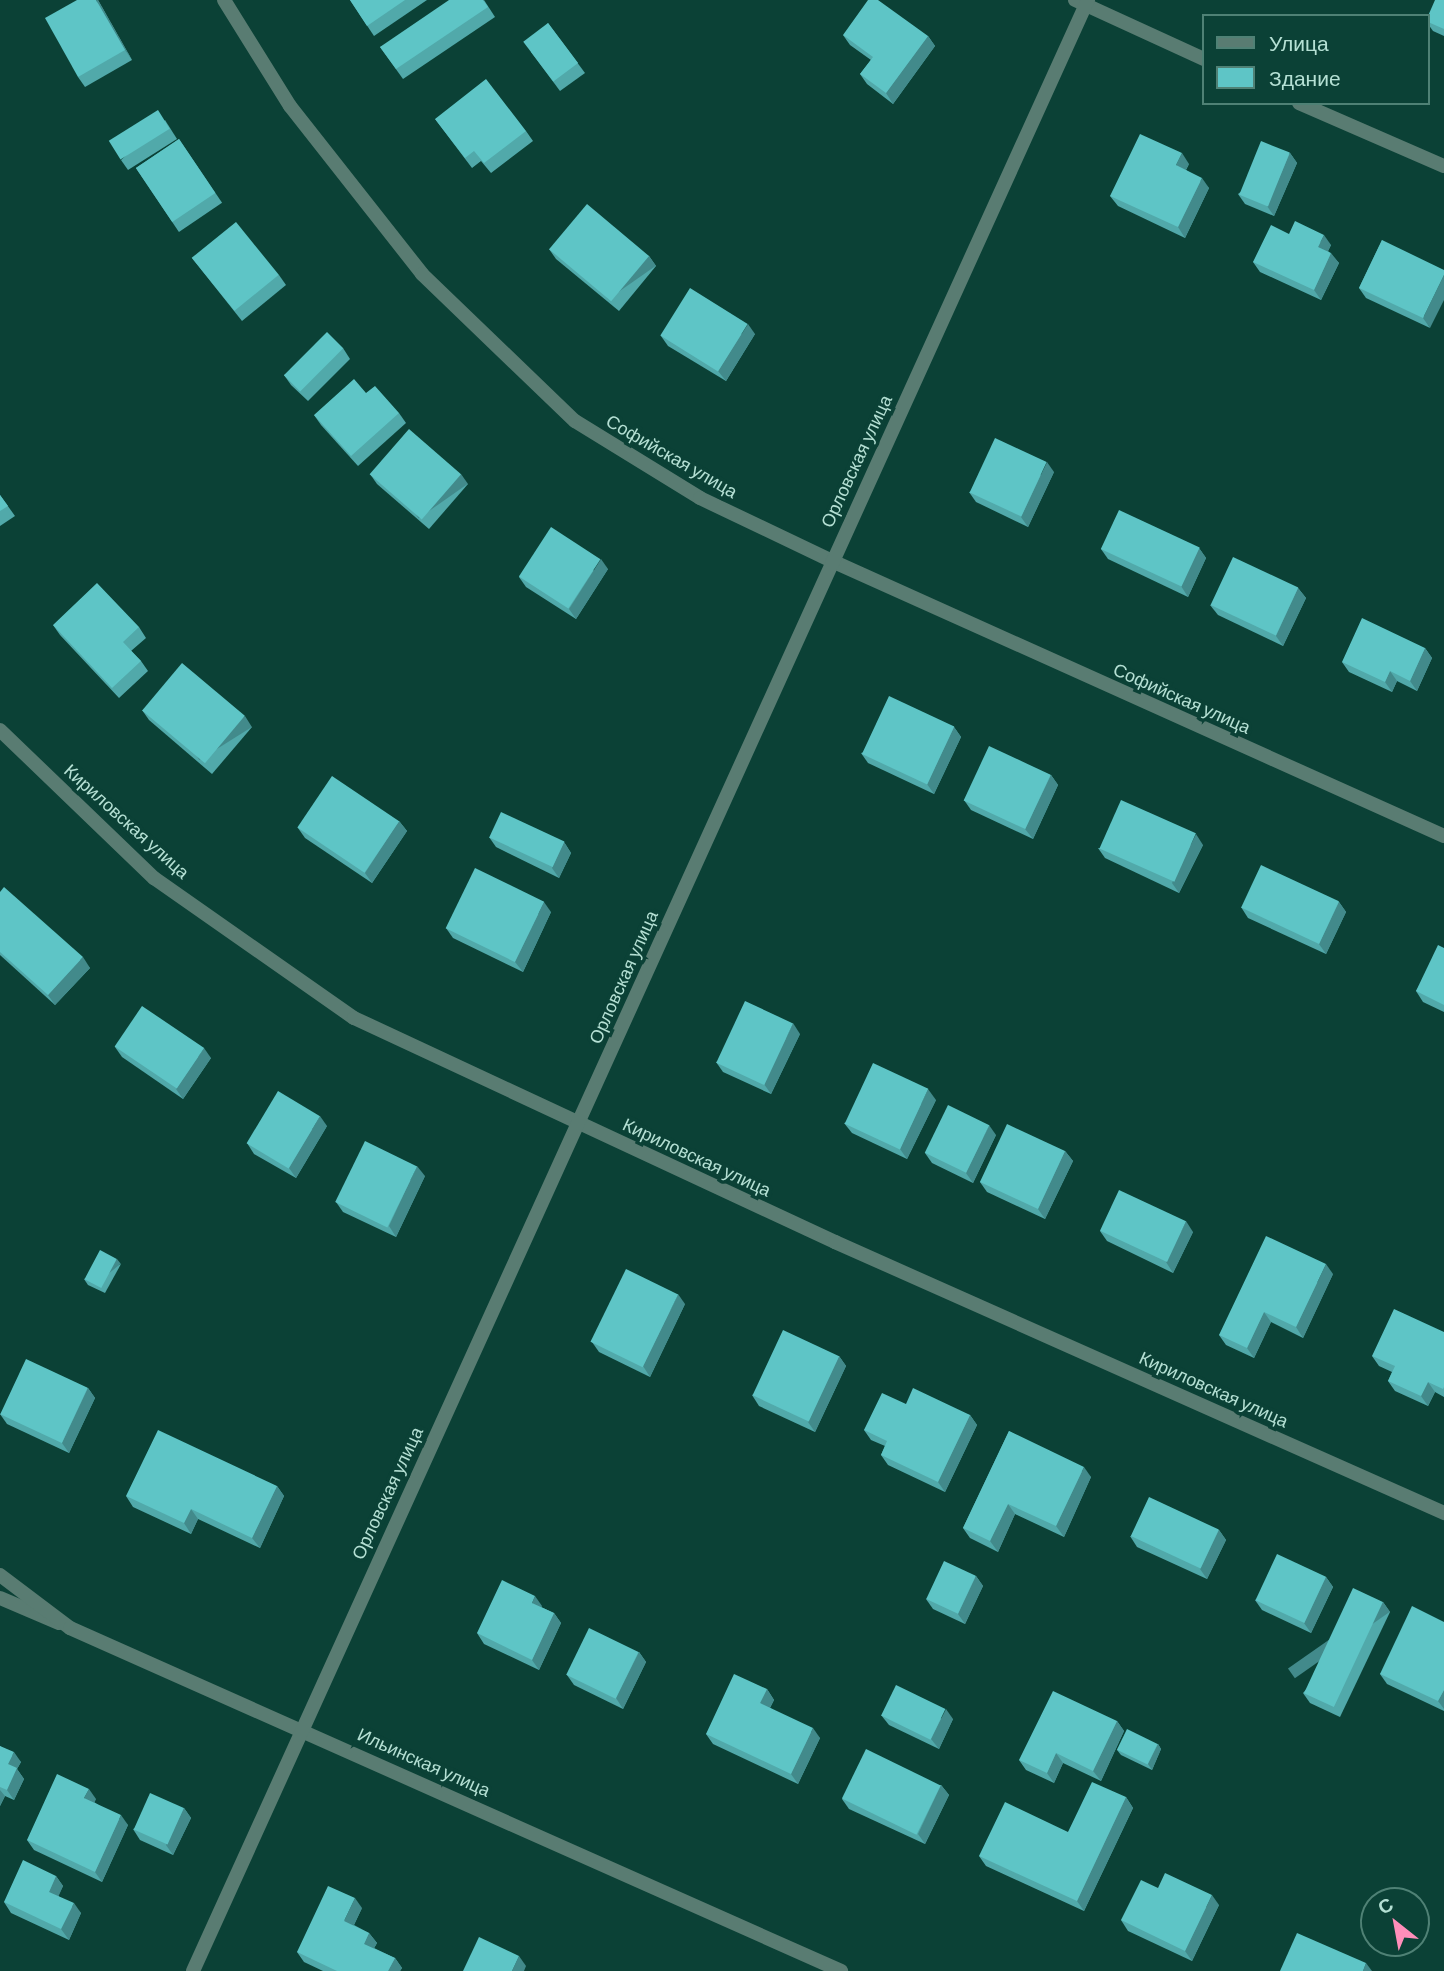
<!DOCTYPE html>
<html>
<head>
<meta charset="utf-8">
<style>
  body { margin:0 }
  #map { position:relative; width:1444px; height:1971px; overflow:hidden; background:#0b4136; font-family:Barlow,sans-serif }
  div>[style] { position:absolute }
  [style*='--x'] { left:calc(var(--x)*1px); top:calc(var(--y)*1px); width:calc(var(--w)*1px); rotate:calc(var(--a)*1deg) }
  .service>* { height:14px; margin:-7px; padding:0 7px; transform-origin:7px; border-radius:7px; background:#597c72 }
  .minor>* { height:14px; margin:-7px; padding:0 7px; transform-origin:7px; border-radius:7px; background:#597c72 }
  .wall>* { inset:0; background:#51a9aa; transform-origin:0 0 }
  .shaded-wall>* { inset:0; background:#428a8b; transform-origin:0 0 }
  .building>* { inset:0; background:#5ec5c6; transform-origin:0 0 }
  span { translate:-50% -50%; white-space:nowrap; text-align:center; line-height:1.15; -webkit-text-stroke:7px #0b4136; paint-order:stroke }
  .street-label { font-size:18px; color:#b5e0d4 }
  .legend { position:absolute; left:1202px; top:14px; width:228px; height:91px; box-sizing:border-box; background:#0b4136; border:2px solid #4f8175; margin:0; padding:9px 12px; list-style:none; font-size:21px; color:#b5e0d4 }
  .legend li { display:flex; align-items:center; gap:14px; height:35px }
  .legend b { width:35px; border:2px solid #4f8175 }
  .north { position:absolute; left:1360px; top:1887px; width:70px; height:70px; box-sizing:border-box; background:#0b4136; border:2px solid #4f8175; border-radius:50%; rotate:329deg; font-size:19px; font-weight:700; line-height:28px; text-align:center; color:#b5e0d4 }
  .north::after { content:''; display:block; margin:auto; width:24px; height:32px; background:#ff8eba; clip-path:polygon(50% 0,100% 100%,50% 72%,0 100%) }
</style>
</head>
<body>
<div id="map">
  <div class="service">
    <div style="--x:0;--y:1598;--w:64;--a:23"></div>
  </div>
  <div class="minor">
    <div style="--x:224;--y:0;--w:125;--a:58.1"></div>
    <div style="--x:290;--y:106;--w:214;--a:51.8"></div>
    <div style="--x:422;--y:274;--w:212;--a:43.9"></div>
    <div style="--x:575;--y:421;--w:147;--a:31.6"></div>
    <div style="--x:700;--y:498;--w:146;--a:25.5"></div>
    <div style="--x:832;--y:561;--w:671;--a:24.2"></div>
    <div style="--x:1075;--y:0;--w:142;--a:24.6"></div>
    <div style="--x:1299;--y:103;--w:158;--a:23.5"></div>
    <div style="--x:0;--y:730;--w:214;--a:43.9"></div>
    <div style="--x:154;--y:878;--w:244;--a:35"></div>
    <div style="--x:354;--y:1018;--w:531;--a:24.97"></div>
    <div style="--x:835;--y:1242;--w:667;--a:23.99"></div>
    <div style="--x:0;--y:1575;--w:88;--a:37.1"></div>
    <div style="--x:70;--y:1628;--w:844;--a:23.98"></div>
    <div style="--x:193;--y:1971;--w:2165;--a:-65.58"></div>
  </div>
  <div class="wall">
    <div style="clip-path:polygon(98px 0,132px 60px,85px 87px,78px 77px)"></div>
    <div style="clip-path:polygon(350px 0,427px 0,374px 36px)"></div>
    <div style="clip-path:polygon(484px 0,495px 17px,403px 79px,380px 47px)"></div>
    <div style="clip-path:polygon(1444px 0,1444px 36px,1433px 31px,1428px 24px,1428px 16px)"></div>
    <div style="clip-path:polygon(548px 23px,585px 73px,560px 91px,531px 52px)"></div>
    <div style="clip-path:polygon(843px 35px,928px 36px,935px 46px,893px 104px,867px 84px,860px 74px,871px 60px,850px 45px)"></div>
    <div style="clip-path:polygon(435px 119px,526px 131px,533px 141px,491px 173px,481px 161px,472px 168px)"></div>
    <div style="clip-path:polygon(165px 120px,177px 139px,128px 170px,121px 160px)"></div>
    <div style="left:179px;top:139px;width:77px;height:52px;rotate:56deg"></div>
    <div style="clip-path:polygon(1290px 153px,1297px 163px,1274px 216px,1245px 204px,1238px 194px)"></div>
    <div style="clip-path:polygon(1189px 164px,1186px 170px,1209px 188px,1185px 238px,1118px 206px,1110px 196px)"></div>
    <div style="clip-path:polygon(1289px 234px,1331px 245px,1328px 251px,1339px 263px,1321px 300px,1260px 272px,1253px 262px)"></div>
    <div style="clip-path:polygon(1382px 240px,1430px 328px,1366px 298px,1359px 288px)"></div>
    <div style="clip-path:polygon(549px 249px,649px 256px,656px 266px,619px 311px,556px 259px)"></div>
    <div style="clip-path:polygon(192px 258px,279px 275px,286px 285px,242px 321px)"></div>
    <div style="clip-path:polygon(755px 334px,726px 381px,668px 346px,661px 336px)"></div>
    <div style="clip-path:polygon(343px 348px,350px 359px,308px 401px,291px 385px,284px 375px)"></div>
    <div style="clip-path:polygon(399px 413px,406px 423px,358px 466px,321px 425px,314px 415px)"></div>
    <div style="clip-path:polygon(1054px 472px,1028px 527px,976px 502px,969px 492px)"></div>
    <div style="clip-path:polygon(370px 474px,468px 484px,429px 529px,377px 484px)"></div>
    <div style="clip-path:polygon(0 495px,15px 516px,0 526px)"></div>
    <div style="clip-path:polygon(1199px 548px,1206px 558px,1188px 597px,1108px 559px,1101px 549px)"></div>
    <div style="clip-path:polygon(608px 569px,576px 619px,526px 587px,519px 577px)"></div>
    <div style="clip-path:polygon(1298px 588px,1306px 598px,1283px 646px,1218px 615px,1210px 605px)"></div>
    <div style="clip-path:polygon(53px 625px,139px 627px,146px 638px,131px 651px,141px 661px,148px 671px,119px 698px,60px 635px)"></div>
    <div style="clip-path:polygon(1425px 648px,1432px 658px,1417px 691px,1397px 681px,1392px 692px,1349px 672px,1342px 662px)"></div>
    <div style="clip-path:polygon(142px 710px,252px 727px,212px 774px,149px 720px)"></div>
    <div style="clip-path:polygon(954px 727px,961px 737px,934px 794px,868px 763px,861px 753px)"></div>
    <div style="clip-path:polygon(1051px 775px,1058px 785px,1033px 839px,971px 810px,964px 800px)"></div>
    <div style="clip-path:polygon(399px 821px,407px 831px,372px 883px,305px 838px,298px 828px)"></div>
    <div style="clip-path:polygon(489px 837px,564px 842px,571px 853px,559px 878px,496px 847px)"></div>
    <div style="clip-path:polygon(1203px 845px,1179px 893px,1105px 858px,1098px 848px)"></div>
    <div style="clip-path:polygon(0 892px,90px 968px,55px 1005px,0 955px)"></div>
    <div style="clip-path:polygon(1339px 902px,1346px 912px,1326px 954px,1248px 918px,1241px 907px)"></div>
    <div style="clip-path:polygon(551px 912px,523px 972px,453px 938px,446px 928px)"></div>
    <div style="clip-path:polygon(1444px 948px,1444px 1012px,1423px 1002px,1416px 991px)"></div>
    <div style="clip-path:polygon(800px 1034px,771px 1094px,723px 1072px,716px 1062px)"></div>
    <div style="clip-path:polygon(115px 1047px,211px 1058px,183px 1099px,122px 1057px)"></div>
    <div style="clip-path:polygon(936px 1100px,907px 1159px,852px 1133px,844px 1123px)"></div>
    <div style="clip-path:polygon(327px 1126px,296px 1178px,254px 1154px,247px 1143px)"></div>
    <div style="clip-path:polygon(996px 1135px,973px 1183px,932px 1163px,925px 1153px)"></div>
    <div style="clip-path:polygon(1065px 1151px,1073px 1161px,1045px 1219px,987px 1192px,980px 1182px)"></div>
    <div style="clip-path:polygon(425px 1176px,396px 1237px,343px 1212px,336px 1202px)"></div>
    <div style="clip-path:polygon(1100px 1231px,1193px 1232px,1173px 1273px,1107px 1241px)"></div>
    <div style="clip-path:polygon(121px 1264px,105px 1293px,88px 1285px,84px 1279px)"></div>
    <div style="clip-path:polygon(1333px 1274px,1303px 1338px,1271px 1322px,1254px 1358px,1226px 1345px,1219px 1335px)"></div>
    <div style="clip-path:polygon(685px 1304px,650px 1377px,599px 1352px,592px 1342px)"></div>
    <div style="clip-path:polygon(1444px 1332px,1444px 1397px,1435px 1392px,1428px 1406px,1395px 1391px,1388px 1381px,1392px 1372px,1379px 1366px,1372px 1356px)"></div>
    <div style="clip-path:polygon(839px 1356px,846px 1366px,815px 1432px,759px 1406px,752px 1395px)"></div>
    <div style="clip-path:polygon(88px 1388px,95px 1398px,69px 1453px,7px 1424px,0 1414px)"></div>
    <div style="clip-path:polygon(906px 1404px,970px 1415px,977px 1425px,945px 1492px,888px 1465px,881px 1455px,885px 1446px,871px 1440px,864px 1430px)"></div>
    <div style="clip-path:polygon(1009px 1431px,1091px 1477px,1064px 1537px,1015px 1514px,998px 1552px,970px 1538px,963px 1528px)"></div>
    <div style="clip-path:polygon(277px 1486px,284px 1496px,260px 1548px,198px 1519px,191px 1534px,133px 1507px,126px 1496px)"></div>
    <div style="clip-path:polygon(1219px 1530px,1226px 1540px,1207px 1579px,1137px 1547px,1130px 1536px)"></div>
    <div style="clip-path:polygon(976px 1576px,983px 1586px,965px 1624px,933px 1609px,926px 1599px)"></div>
    <div style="clip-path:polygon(1326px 1577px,1333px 1587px,1311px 1633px,1262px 1610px,1255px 1600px)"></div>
    <div style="clip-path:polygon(1383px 1602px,1390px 1612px,1340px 1717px,1310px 1703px,1303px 1693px)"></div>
    <div style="clip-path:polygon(542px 1606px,541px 1607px,554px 1613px,561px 1623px,539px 1670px,484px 1644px,477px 1633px)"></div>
    <div style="clip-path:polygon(1444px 1622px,1444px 1711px,1387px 1684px,1380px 1674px)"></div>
    <div style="clip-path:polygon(639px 1652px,646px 1662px,623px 1709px,574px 1685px,567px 1675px)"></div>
    <div style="clip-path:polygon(767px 1689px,774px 1700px,770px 1708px,820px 1738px,798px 1784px,713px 1744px,706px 1734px)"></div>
    <div style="clip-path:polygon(881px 1715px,953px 1719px,939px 1749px,889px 1725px)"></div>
    <div style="clip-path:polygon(1117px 1721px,1124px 1731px,1101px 1781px,1063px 1763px,1054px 1783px,1026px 1770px,1019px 1760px)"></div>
    <div style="clip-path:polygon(1158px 1744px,1161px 1749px,1152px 1770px,1121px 1755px,1117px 1750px)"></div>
    <div style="clip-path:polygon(0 1746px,21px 1762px,17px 1769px,24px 1779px,14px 1800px,5px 1796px,0 1806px)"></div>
    <div style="clip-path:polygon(941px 1785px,949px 1795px,925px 1844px,849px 1809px,842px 1799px)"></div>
    <div style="clip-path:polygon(1126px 1797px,1133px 1808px,1084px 1911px,986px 1866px,979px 1856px,1068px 1832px)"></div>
    <div style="clip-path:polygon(96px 1799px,94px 1802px,128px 1825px,102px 1882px,34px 1850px,27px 1840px)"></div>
    <div style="clip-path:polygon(184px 1808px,191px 1818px,173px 1855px,140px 1840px,133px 1829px)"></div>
    <div style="clip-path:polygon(56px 1876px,63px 1886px,58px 1896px,81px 1913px,69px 1940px,11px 1913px,4px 1902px)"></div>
    <div style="clip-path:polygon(1219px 1905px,1192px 1961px,1128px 1931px,1121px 1920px)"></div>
    <div style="clip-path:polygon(362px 1908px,354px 1925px,369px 1933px,377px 1943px,374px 1948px,395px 1958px,402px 1968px,400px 1971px,323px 1971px,304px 1962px,297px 1952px)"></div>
  </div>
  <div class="shaded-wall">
    <div style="clip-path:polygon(96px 0,98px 0,132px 60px,125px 50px)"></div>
    <div style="clip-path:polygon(928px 36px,935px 46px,893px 104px,886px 93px)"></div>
    <div style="clip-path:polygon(1182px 153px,1189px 164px,1183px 175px,1176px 165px)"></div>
    <div style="clip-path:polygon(1290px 153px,1297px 163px,1274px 216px,1267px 206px)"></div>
    <div style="clip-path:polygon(1202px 178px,1209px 188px,1185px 238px,1178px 227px)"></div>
    <div style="clip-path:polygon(1324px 235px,1331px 245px,1325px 257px,1318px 247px)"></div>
    <div style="clip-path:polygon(1331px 253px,1339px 263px,1321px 300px,1314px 290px)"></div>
    <div style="left:649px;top:256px;width:12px;height:58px;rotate:55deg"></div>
    <div style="clip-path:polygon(1444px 275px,1444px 300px,1430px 328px,1423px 318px)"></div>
    <div style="clip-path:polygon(748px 324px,755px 334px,726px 381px,718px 371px)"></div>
    <div style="clip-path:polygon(1047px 462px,1054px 472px,1028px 527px,1021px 517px)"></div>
    <div style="left:461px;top:474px;width:12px;height:60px;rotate:55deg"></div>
    <div style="clip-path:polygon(1199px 548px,1206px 558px,1188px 597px,1181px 586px)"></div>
    <div style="clip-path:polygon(601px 559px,608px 569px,576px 619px,569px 609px)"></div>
    <div style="clip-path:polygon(1298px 588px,1306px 598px,1283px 646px,1276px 636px)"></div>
    <div style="clip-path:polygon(1425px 648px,1432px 658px,1417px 691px,1410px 681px)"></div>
    <div style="clip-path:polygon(1390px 671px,1397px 681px,1392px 692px,1385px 682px)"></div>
    <div style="left:245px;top:716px;width:13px;height:62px;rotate:58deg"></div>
    <div style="clip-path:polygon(954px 727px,961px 737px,934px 794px,927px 784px)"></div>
    <div style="clip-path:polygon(1051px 775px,1058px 785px,1033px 839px,1025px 829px)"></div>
    <div style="clip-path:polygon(399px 821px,407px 831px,372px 883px,365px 873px)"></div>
    <div style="clip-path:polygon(1196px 834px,1203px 845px,1179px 893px,1172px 883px)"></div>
    <div style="clip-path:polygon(564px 842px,571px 853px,559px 878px,552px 868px)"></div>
    <div style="clip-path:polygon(544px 902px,551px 912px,523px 972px,515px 962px)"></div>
    <div style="clip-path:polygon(1339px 902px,1346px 912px,1326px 954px,1319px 944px)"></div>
    <div style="clip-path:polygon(83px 957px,90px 968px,55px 1005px,48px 995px)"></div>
    <div style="clip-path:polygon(793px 1023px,800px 1034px,771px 1094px,764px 1084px)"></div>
    <div style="clip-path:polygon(204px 1048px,211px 1058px,183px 1099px,176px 1089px)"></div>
    <div style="clip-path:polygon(928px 1089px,936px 1100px,907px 1159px,900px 1149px)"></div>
    <div style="clip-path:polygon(320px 1116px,327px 1126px,296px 1178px,289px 1168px)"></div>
    <div style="clip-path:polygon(989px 1125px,996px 1135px,973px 1183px,966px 1173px)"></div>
    <div style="clip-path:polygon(1065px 1151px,1073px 1161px,1045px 1219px,1038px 1209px)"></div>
    <div style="clip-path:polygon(417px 1166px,425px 1176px,396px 1237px,389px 1226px)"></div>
    <div style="clip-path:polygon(1186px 1221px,1193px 1232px,1173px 1273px,1166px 1262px)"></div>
    <div style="left:117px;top:1259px;width:6px;height:33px;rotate:51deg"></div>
    <div style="clip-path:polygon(1326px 1264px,1333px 1274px,1303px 1338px,1296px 1327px)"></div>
    <div style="clip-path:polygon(678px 1294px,685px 1304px,650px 1377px,643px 1366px)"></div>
    <div style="clip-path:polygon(1264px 1312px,1271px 1322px,1254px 1358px,1247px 1348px)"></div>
    <div style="clip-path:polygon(839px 1356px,846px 1366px,815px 1432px,808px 1422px)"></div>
    <div style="clip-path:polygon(1428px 1382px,1435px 1392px,1428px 1406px,1421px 1396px)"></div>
    <div style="clip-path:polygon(88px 1388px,95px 1398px,69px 1453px,62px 1443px)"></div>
    <div style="clip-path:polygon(970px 1415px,977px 1425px,945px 1492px,938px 1482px)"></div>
    <div style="clip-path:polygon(1084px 1467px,1091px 1477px,1064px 1537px,1056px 1526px)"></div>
    <div style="clip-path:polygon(277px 1486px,284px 1496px,260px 1548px,252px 1538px)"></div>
    <div style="clip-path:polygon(1008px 1504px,1015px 1514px,998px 1552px,990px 1541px)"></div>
    <div style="clip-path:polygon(191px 1509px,198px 1519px,191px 1534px,184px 1523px)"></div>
    <div style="clip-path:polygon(1219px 1530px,1226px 1540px,1207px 1579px,1200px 1569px)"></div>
    <div style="clip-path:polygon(976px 1576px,983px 1586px,965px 1624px,958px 1614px)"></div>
    <div style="clip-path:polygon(1326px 1577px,1333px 1587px,1311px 1633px,1304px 1623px)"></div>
    <div style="clip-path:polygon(535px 1596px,542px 1606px,539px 1613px,532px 1603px)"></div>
    <div style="left:1383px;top:1602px;width:12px;height:116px;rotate:55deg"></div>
    <div style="clip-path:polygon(554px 1613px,561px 1623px,539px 1670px,532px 1660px)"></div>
    <div style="clip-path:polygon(639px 1652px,646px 1662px,623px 1709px,616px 1698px)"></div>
    <div style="clip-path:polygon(767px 1689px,774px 1700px,767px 1713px,760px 1703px)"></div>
    <div style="clip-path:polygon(1444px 1690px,1444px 1709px,1438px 1701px)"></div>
    <div style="clip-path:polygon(946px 1709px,953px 1719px,939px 1749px,931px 1739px)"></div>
    <div style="clip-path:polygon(1117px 1721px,1124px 1731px,1101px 1781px,1093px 1771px)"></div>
    <div style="clip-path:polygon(813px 1728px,820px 1738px,798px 1784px,791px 1774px)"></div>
    <div style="clip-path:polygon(1158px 1744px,1161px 1749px,1152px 1770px,1148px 1764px)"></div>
    <div style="clip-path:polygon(14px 1752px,21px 1762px,17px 1769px,24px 1779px,14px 1800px,7px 1790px,8px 1764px)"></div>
    <div style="clip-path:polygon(1056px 1753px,1063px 1763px,1054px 1783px,1047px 1773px)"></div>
    <div style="clip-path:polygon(941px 1785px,949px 1795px,925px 1844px,918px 1834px)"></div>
    <div style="clip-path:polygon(89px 1789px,96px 1799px,92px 1808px,84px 1798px)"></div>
    <div style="clip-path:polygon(0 1790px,5px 1796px,0 1806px)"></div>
    <div style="clip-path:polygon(1126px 1797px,1133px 1808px,1084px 1911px,1077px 1901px)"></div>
    <div style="clip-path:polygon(184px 1808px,191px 1818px,173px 1855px,166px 1845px)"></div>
    <div style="clip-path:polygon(121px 1815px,128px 1825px,102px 1882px,95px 1872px)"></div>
    <div style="clip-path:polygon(56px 1876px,63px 1886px,56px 1902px,49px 1892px)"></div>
    <div style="clip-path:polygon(1212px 1895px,1219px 1905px,1192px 1961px,1185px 1951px)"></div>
    <div style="clip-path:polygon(355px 1898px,362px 1908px,351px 1931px,344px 1921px)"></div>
    <div style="clip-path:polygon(74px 1903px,81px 1913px,69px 1940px,61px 1929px)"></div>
    <div style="clip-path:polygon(369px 1933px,377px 1943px,371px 1954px,364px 1944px)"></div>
    <div style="clip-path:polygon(519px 1956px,526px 1966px,524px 1971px,512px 1971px)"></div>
    <div style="clip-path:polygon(395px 1958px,402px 1968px,400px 1971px,388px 1971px)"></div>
    <div style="clip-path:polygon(1366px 1963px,1372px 1971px,1363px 1971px)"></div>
  </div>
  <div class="building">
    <div style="clip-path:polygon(77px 0,96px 0,125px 50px,78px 77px,45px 18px)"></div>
    <div style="clip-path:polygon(350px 0,405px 0,367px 26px)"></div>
    <div style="clip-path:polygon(449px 0,483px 0,488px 7px,396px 69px,380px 47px)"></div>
    <div style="clip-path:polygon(868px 0,878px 0,928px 36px,886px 93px,860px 74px,873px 57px,843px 35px)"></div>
    <div style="clip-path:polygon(1435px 0,1444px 0,1444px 29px,1428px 22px,1428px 16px)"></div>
    <div style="left:548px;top:23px;width:50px;height:31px;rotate:53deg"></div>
    <div style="clip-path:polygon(486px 79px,526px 131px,484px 163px,474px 151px,465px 158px,435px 119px)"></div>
    <div style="left:158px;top:110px;width:22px;height:58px;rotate:58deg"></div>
    <div style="clip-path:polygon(1140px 134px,1182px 153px,1176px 165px,1202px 178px,1178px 227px,1110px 196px)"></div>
    <div style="left:179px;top:139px;width:65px;height:52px;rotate:56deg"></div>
    <div style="left:1261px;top:141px;width:31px;height:58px;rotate:22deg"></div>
    <div style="left:587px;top:204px;width:81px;height:59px;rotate:40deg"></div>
    <div style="clip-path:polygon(1295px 221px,1324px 235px,1318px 247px,1331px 253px,1314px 290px,1253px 262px,1271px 225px,1289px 234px)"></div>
    <div style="left:236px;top:222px;width:68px;height:57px;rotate:51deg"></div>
    <div style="clip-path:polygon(1382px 240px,1444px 270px,1444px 275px,1423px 318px,1359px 288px)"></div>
    <div style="left:690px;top:288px;width:68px;height:56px;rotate:32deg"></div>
    <div style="left:327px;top:332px;width:23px;height:61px;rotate:45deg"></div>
    <div style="clip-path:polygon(354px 379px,366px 393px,375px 386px,399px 413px,351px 456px,314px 415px)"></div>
    <div style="left:409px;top:429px;width:69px;height:60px;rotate:41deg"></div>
    <div style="left:995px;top:438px;width:57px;height:60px;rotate:25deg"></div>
    <div style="clip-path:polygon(0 495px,8px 506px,0 511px)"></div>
    <div style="left:1119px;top:510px;width:89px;height:43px;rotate:25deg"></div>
    <div style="left:551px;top:527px;width:59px;height:59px;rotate:33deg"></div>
    <div style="left:1233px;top:557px;width:72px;height:53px;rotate:25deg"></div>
    <div style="clip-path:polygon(97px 583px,139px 627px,123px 642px,141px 661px,112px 688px,53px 625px)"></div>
    <div style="clip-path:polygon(1362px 618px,1425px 648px,1410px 681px,1390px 671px,1385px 682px,1342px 662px)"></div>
    <div style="left:182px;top:663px;width:82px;height:62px;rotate:40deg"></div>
    <div style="left:889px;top:696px;width:72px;height:64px;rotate:25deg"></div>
    <div style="left:989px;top:746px;width:68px;height:60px;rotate:25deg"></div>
    <div style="left:332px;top:776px;width:81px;height:62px;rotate:34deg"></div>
    <div style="left:1121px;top:800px;width:82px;height:53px;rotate:24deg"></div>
    <div style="left:501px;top:812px;width:70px;height:28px;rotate:25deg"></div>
    <div style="left:1261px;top:865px;width:86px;height:47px;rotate:25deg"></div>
    <div style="left:475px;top:868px;width:77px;height:67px;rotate:26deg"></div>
    <div style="clip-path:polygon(4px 887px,83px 957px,48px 995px,0 952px,0 892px)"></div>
    <div style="clip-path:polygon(1438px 945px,1444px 948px,1444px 1005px,1416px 991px)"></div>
    <div style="left:745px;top:1001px;width:53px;height:68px;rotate:25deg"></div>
    <div style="left:142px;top:1006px;width:75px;height:49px;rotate:34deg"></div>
    <div style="left:873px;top:1063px;width:61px;height:67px;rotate:25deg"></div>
    <div style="left:278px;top:1091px;width:49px;height:61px;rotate:31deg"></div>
    <div style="left:948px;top:1105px;width:46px;height:53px;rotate:26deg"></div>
    <div style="left:1007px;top:1124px;width:64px;height:64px;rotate:25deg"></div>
    <div style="left:365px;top:1141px;width:58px;height:68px;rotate:26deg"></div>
    <div style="left:1119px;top:1190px;width:74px;height:45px;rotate:25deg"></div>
    <div style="clip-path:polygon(1266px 1236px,1326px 1264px,1296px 1327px,1264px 1312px,1247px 1348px,1219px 1335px)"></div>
    <div style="left:100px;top:1250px;width:19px;height:33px;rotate:28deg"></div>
    <div style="left:626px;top:1269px;width:58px;height:81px;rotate:26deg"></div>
    <div style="clip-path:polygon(1394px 1309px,1444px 1332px,1444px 1387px,1443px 1389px,1428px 1382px,1421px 1396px,1388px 1381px,1395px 1366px,1372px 1356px)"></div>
    <div style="left:783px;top:1330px;width:62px;height:72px;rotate:25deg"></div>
    <div style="left:26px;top:1359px;width:68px;height:61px;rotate:25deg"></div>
    <div style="clip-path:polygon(913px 1388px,970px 1415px,938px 1482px,881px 1455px,887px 1441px,864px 1430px,882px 1393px,906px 1404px)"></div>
    <div style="clip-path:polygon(158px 1430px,277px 1486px,252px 1538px,191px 1509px,184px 1523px,126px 1496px)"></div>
    <div style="clip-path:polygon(1009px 1431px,1084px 1467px,1056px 1526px,1008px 1504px,990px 1541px,963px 1528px)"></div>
    <div style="left:1149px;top:1497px;width:77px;height:43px;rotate:25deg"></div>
    <div style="left:1277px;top:1554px;width:54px;height:51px;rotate:25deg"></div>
    <div style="left:944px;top:1561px;width:35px;height:42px;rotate:25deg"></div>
    <div style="clip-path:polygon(502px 1580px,535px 1596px,532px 1603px,554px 1613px,532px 1660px,477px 1633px)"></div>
    <div style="left:1353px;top:1588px;width:33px;height:116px;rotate:25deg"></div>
    <div style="clip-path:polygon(1412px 1606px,1444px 1622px,1444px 1690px,1438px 1701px,1380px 1674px)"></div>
    <div style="left:589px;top:1628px;width:55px;height:52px;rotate:26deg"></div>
    <div style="clip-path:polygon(734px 1674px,767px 1689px,760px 1703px,813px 1728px,791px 1774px,706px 1734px)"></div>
    <div style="left:896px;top:1685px;width:55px;height:34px;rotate:26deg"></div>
    <div style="clip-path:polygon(1053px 1691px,1117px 1721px,1093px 1771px,1056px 1753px,1047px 1773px,1019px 1760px)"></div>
    <div style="left:1127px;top:1729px;width:34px;height:23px;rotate:26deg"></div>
    <div style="clip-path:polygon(0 1746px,14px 1752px,8px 1764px,17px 1768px,7px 1790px,0 1787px)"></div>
    <div style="left:866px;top:1749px;width:83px;height:55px;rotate:26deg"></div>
    <div style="clip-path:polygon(57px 1774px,89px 1789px,84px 1798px,121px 1815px,95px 1872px,27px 1840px)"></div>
    <div style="clip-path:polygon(1092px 1782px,1126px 1797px,1077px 1901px,979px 1856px,1005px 1802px,1068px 1832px)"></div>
    <div style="left:150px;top:1793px;width:37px;height:40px;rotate:24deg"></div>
    <div style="clip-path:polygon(23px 1860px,56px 1876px,49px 1892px,74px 1903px,61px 1929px,4px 1902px)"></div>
    <div style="clip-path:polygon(1165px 1873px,1212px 1895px,1185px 1951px,1121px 1920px,1141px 1880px,1158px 1888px)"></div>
    <div style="clip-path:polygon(328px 1886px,355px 1898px,344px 1921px,369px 1933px,364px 1944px,395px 1958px,388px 1971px,337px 1971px,297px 1952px)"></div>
    <div style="clip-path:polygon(1297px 1933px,1366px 1963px,1363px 1971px,1280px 1971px)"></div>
    <div style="clip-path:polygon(479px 1937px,519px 1956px,512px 1971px,463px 1971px)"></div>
  </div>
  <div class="street-label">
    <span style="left:672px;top:456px;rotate:30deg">Софийская улица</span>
    <span style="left:856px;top:461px;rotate:-65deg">Орловская улица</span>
    <span style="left:1182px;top:698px;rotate:24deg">Софийская улица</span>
    <span style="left:127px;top:821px;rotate:42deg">Кириловская улица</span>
    <span style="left:623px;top:977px;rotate:-66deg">Орловская улица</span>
    <span style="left:697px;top:1157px;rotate:25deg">Кириловская улица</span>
    <span style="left:1214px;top:1389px;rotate:24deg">Кириловская улица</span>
    <span style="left:387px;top:1493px;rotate:-65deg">Орловская улица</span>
    <span style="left:424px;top:1762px;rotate:24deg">Ильинская улица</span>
  </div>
  <ul class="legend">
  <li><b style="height:9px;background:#597c72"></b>Улица</li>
  <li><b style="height:19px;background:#5ec5c6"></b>Здание</li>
  </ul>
  <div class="north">С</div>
</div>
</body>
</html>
